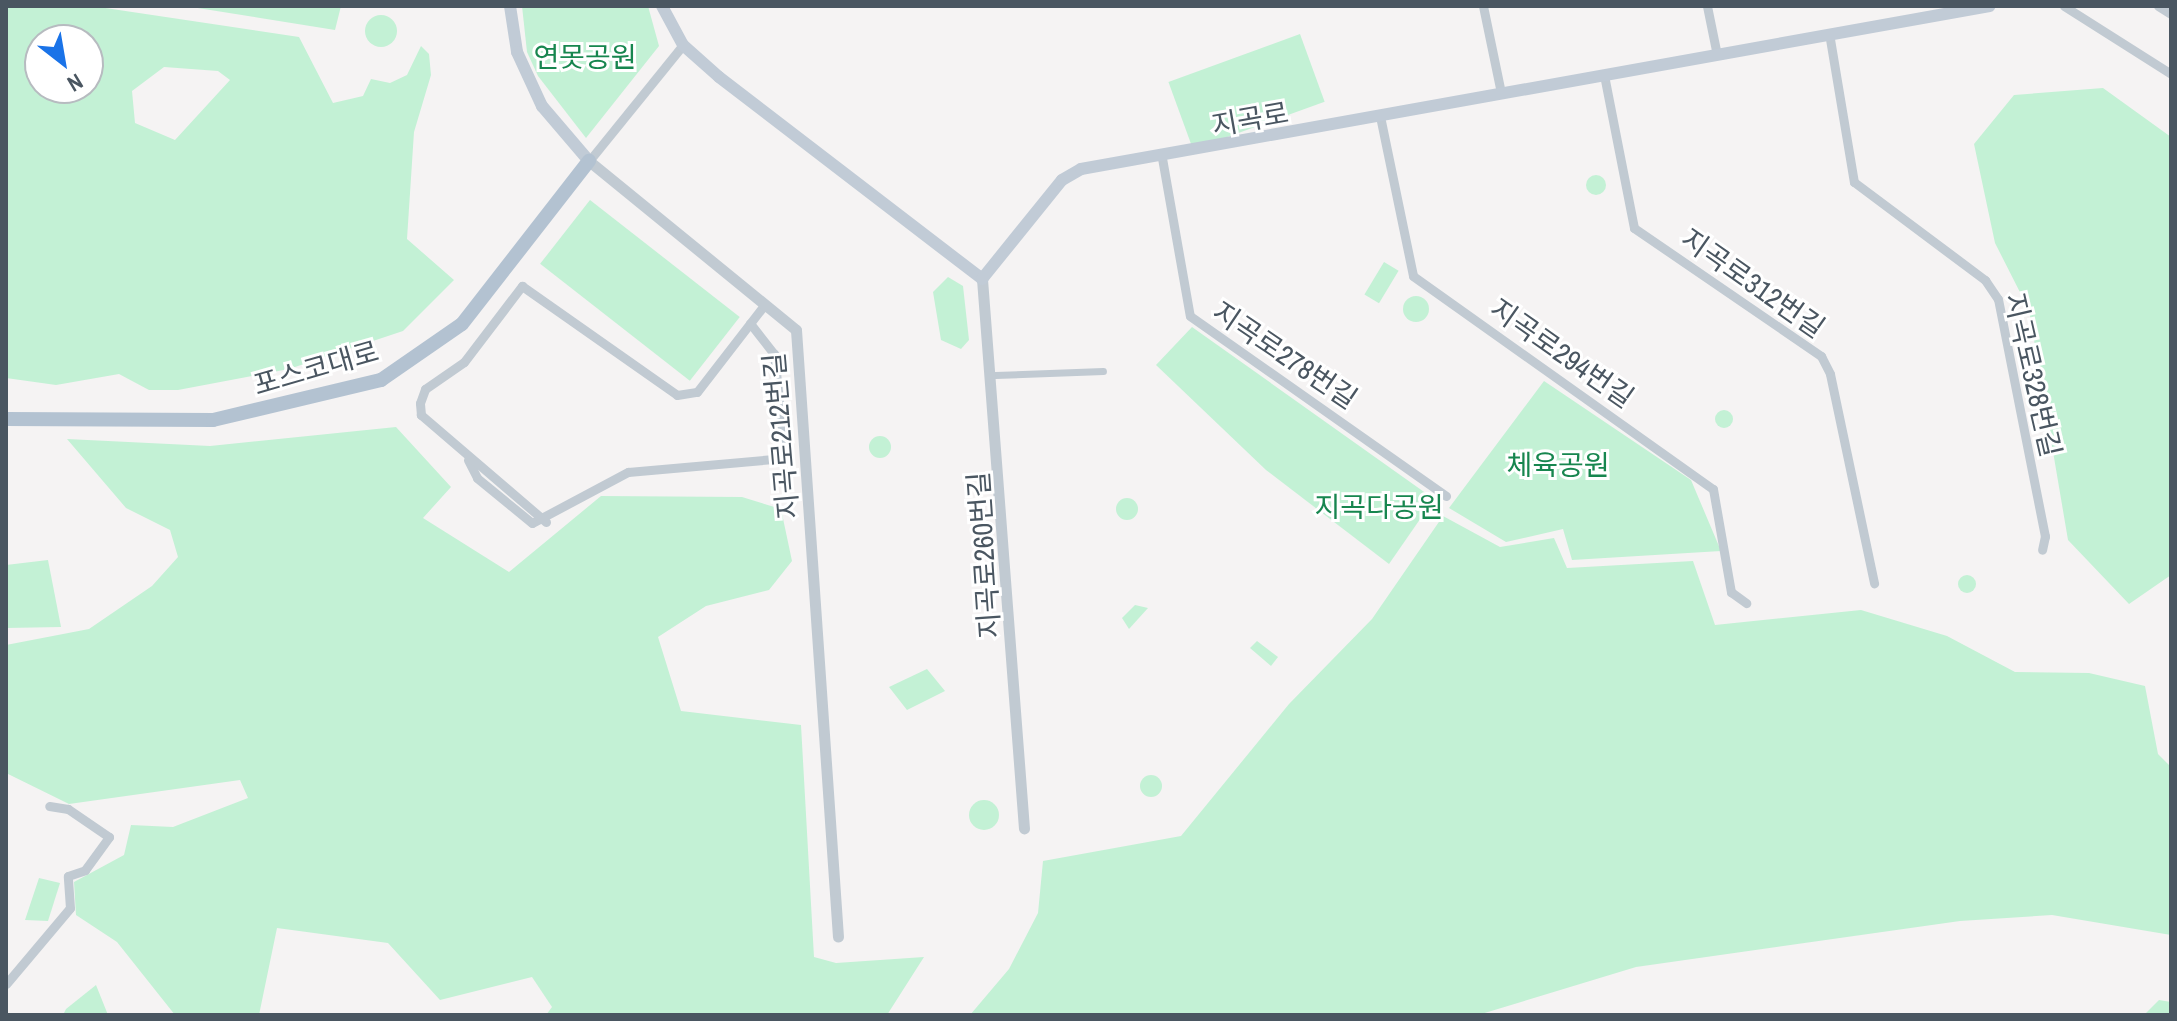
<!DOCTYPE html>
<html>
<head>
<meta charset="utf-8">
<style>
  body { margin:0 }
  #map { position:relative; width:2177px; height:1021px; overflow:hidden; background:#f5f3f3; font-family:"Archivo Narrow","Noto Sans KR",sans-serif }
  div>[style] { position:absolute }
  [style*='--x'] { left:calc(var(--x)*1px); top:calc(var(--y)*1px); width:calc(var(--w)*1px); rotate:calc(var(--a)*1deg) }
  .green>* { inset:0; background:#c3f1d5; transform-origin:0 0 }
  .round { border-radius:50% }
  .pedestrian>* { height:7px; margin:-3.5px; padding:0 3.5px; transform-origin:3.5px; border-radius:3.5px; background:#c1cad2 }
  .minor>* { height:9px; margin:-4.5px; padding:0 4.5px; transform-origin:4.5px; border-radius:4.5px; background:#c1cad2 }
  .tertiary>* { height:11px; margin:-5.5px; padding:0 5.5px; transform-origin:5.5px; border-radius:5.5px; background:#c1cad2 }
  .secondary>* { height:12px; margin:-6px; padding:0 6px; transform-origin:6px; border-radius:6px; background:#c1cbd6 }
  .primary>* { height:14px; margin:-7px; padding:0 7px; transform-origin:7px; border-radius:7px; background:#b3c2d1 }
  span { translate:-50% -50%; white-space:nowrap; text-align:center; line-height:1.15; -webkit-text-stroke:6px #fff; paint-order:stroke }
  .park-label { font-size:28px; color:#17864f }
  .street-label { font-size:28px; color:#4a5661 }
  .frame { position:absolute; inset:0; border:8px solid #4a5661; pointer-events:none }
  .north { position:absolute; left:24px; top:24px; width:80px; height:80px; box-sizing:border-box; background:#fff; border:2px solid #b7bbc0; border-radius:50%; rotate:149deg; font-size:22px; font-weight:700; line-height:32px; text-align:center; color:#4a5661 }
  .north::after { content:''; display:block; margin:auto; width:28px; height:36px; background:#1a73e8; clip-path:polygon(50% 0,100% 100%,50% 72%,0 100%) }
</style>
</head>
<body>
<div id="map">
  <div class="green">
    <div style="clip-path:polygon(evenodd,6px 6px,92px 6px,299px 37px,333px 103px,363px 96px,371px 79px,390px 83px,407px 75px,421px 46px,429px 54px,431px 75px,414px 132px,407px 239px,454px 280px,403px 331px,289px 369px,178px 390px,149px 390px,119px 374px,56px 385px,6px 378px,6px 6px,40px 40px,88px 40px,88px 88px,40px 88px,40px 40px,6px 6px,164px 67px,218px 71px,230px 80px,175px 140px,135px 123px,132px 91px,164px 67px)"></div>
    <div style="clip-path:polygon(185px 6px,341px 6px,335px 30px)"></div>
    <div style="clip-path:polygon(522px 6px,648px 6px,659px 46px,586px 138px,538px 76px,527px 52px)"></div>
    <div class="round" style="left:365px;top:15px;width:32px;height:32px"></div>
    <div style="left:1300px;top:34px;width:72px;height:140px;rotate:70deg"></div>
    <div style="clip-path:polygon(2103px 88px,2171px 137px,2171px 575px,2129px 604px,2068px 540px,2029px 310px,1995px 243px,1974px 144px,2014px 95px)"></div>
    <div class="round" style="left:1586px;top:175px;width:20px;height:20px"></div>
    <div style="left:590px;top:200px;width:190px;height:81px;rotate:38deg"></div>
    <div style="left:1384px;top:262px;width:17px;height:38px;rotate:31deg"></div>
    <div style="clip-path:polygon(948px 277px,963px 286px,969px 340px,961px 349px,941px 340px,933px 292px)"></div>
    <div class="round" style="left:1403px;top:296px;width:26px;height:26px"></div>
    <div style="clip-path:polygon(1192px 327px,1434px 499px,1389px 564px,1266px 470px,1156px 365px)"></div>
    <div style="clip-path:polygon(1544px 381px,1691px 480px,1721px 551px,1572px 560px,1563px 529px,1506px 542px,1449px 508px)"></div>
    <div class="round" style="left:1715px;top:410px;width:18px;height:18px"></div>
    <div style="clip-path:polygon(396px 427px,451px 487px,423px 518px,509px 572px,601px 496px,742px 497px,781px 509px,792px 561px,769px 590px,706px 606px,658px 637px,681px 711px,801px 725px,814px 957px,836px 963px,924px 957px,887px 1015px,546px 1015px,552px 1007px,532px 977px,440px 1000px,388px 943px,277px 928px,259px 1015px,175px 1015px,117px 942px,76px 915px,74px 882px,124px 855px,131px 825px,173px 827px,248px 798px,240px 780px,69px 804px,6px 773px,6px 645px,89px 629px,152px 586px,178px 557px,170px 530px,126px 508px,67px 439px,210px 446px)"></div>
    <div class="round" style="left:869px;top:436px;width:22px;height:22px"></div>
    <div class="round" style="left:1116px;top:498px;width:22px;height:22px"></div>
    <div style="clip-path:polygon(1443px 516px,1500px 547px,1554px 538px,1567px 568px,1693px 561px,1715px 625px,1861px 610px,1947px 636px,2015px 672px,2089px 673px,2145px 686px,2158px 754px,2171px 767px,2171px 935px,2052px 915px,1960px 921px,1636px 967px,1478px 1015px,970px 1015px,1009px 969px,1038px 913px,1043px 861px,1181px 836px,1289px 704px,1372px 619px)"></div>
    <div style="clip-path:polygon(48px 560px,61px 627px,6px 628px,6px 565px)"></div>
    <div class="round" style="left:1958px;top:575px;width:18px;height:18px"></div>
    <div style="clip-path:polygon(1135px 605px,1148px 608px,1129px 629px,1122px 618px)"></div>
    <div style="clip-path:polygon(1257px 641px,1278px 657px,1271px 666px,1250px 648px)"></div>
    <div style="clip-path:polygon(927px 669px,945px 691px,907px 710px,889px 687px)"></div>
    <div class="round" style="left:1140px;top:775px;width:22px;height:22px"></div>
    <div class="round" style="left:969px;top:800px;width:30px;height:30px"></div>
    <div style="clip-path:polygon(39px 878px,60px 883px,48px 921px,25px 920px)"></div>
    <div style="clip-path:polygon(96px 985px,108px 1015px,63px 1015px,66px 1009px)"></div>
    <div style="clip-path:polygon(2159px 1000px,2171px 1002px,2171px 1015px,2144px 1015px)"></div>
  </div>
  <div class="pedestrian">
    <div style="--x:995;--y:375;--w:108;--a:-2.1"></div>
  </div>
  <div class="minor">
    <div style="--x:1483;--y:6;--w:89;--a:78.3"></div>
    <div style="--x:1707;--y:6;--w:50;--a:78.5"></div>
    <div style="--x:2064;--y:6;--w:127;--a:32.4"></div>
    <div style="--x:2158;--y:6;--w:15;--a:32"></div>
    <div style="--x:1830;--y:39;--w:145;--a:80.5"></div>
    <div style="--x:1854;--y:182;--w:164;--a:36.8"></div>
    <div style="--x:1985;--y:280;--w:23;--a:56"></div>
    <div style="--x:1998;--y:299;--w:242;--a:78.8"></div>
    <div style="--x:2045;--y:536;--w:14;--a:102"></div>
    <div style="--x:1604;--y:75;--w:156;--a:78.9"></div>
    <div style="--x:1634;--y:228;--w:227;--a:34.4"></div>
    <div style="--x:1821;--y:356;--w:20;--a:63"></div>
    <div style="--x:1830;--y:374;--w:214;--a:78.1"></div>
    <div style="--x:1381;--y:121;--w:158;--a:78.3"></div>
    <div style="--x:1413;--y:276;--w:368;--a:35.4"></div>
    <div style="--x:1713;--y:489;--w:105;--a:80.1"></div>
    <div style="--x:1731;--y:592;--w:19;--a:36"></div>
    <div style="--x:1162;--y:158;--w:160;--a:80"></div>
    <div style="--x:1190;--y:316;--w:313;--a:35.1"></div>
    <div style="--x:589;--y:161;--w:149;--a:-51"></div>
    <div style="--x:468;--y:460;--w:20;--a:63"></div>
    <div style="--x:477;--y:478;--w:71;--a:39.3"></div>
    <div style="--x:532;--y:523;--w:109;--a:-28"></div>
    <div style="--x:628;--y:472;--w:158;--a:-5.1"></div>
    <div style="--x:785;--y:458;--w:105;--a:-96"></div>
    <div style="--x:774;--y:354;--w:39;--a:-128"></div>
    <div style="--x:546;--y:522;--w:165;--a:-139.4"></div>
    <div style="--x:421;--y:415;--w:12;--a:-95"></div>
    <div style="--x:420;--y:403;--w:15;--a:-70"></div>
    <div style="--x:425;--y:389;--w:47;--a:-34.7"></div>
    <div style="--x:464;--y:362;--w:96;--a:-52.7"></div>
    <div style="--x:522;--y:286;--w:189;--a:35.1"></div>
    <div style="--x:677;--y:395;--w:20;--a:-9"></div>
    <div style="--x:697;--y:392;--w:111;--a:-52.3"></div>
    <div style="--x:6;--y:984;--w:99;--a:-49.9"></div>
    <div style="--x:70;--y:908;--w:32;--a:-94"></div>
    <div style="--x:68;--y:876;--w:18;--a:-19"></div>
    <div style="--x:85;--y:870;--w:41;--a:-54"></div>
    <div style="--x:109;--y:837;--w:50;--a:-145.7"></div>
    <div style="--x:68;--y:809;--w:19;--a:-171"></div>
  </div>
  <div class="tertiary">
    <div style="--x:589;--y:161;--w:267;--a:39.2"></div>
    <div style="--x:796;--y:330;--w:608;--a:86.04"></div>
    <div style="--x:982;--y:279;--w:551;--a:85.63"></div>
  </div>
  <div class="secondary">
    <div style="--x:510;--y:6;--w:47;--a:81.3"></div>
    <div style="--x:517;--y:52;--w:60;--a:65.2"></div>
    <div style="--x:542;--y:106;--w:72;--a:49.5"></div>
    <div style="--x:662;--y:6;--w:44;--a:61.7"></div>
    <div style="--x:683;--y:45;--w:48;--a:41.6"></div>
    <div style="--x:719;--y:77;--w:332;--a:37.5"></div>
    <div style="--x:982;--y:279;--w:127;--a:-51.1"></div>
    <div style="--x:1062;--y:180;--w:22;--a:-30"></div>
    <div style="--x:1081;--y:169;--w:923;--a:-10.17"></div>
  </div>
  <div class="primary">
    <div style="--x:6;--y:419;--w:207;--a:0.3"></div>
    <div style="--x:213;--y:420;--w:173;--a:-13.4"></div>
    <div style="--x:381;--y:380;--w:98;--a:-34.7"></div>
    <div style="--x:462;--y:324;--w:207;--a:-52.1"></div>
  </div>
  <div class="park-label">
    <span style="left:585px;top:57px">연못공원</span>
    <span style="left:1558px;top:465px">체육공원</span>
    <span style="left:1379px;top:507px">지곡다공원</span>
  </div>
  <div class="street-label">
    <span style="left:1250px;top:119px;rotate:-10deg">지곡로</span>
    <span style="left:1753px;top:283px;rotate:35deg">지곡로312번길</span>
    <span style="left:1562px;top:353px;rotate:35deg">지곡로294번길</span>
    <span style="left:1285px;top:355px;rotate:34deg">지곡로278번길</span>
    <span style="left:316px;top:368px;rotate:-16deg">포스코대로</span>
    <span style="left:2033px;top:375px;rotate:77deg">지곡로328번길</span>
    <span style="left:781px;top:436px;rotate:-95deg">지곡로212번길</span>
    <span style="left:984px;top:555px;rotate:-94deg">지곡로260번길</span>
  </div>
  <div class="frame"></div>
  <div class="north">N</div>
</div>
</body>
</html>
